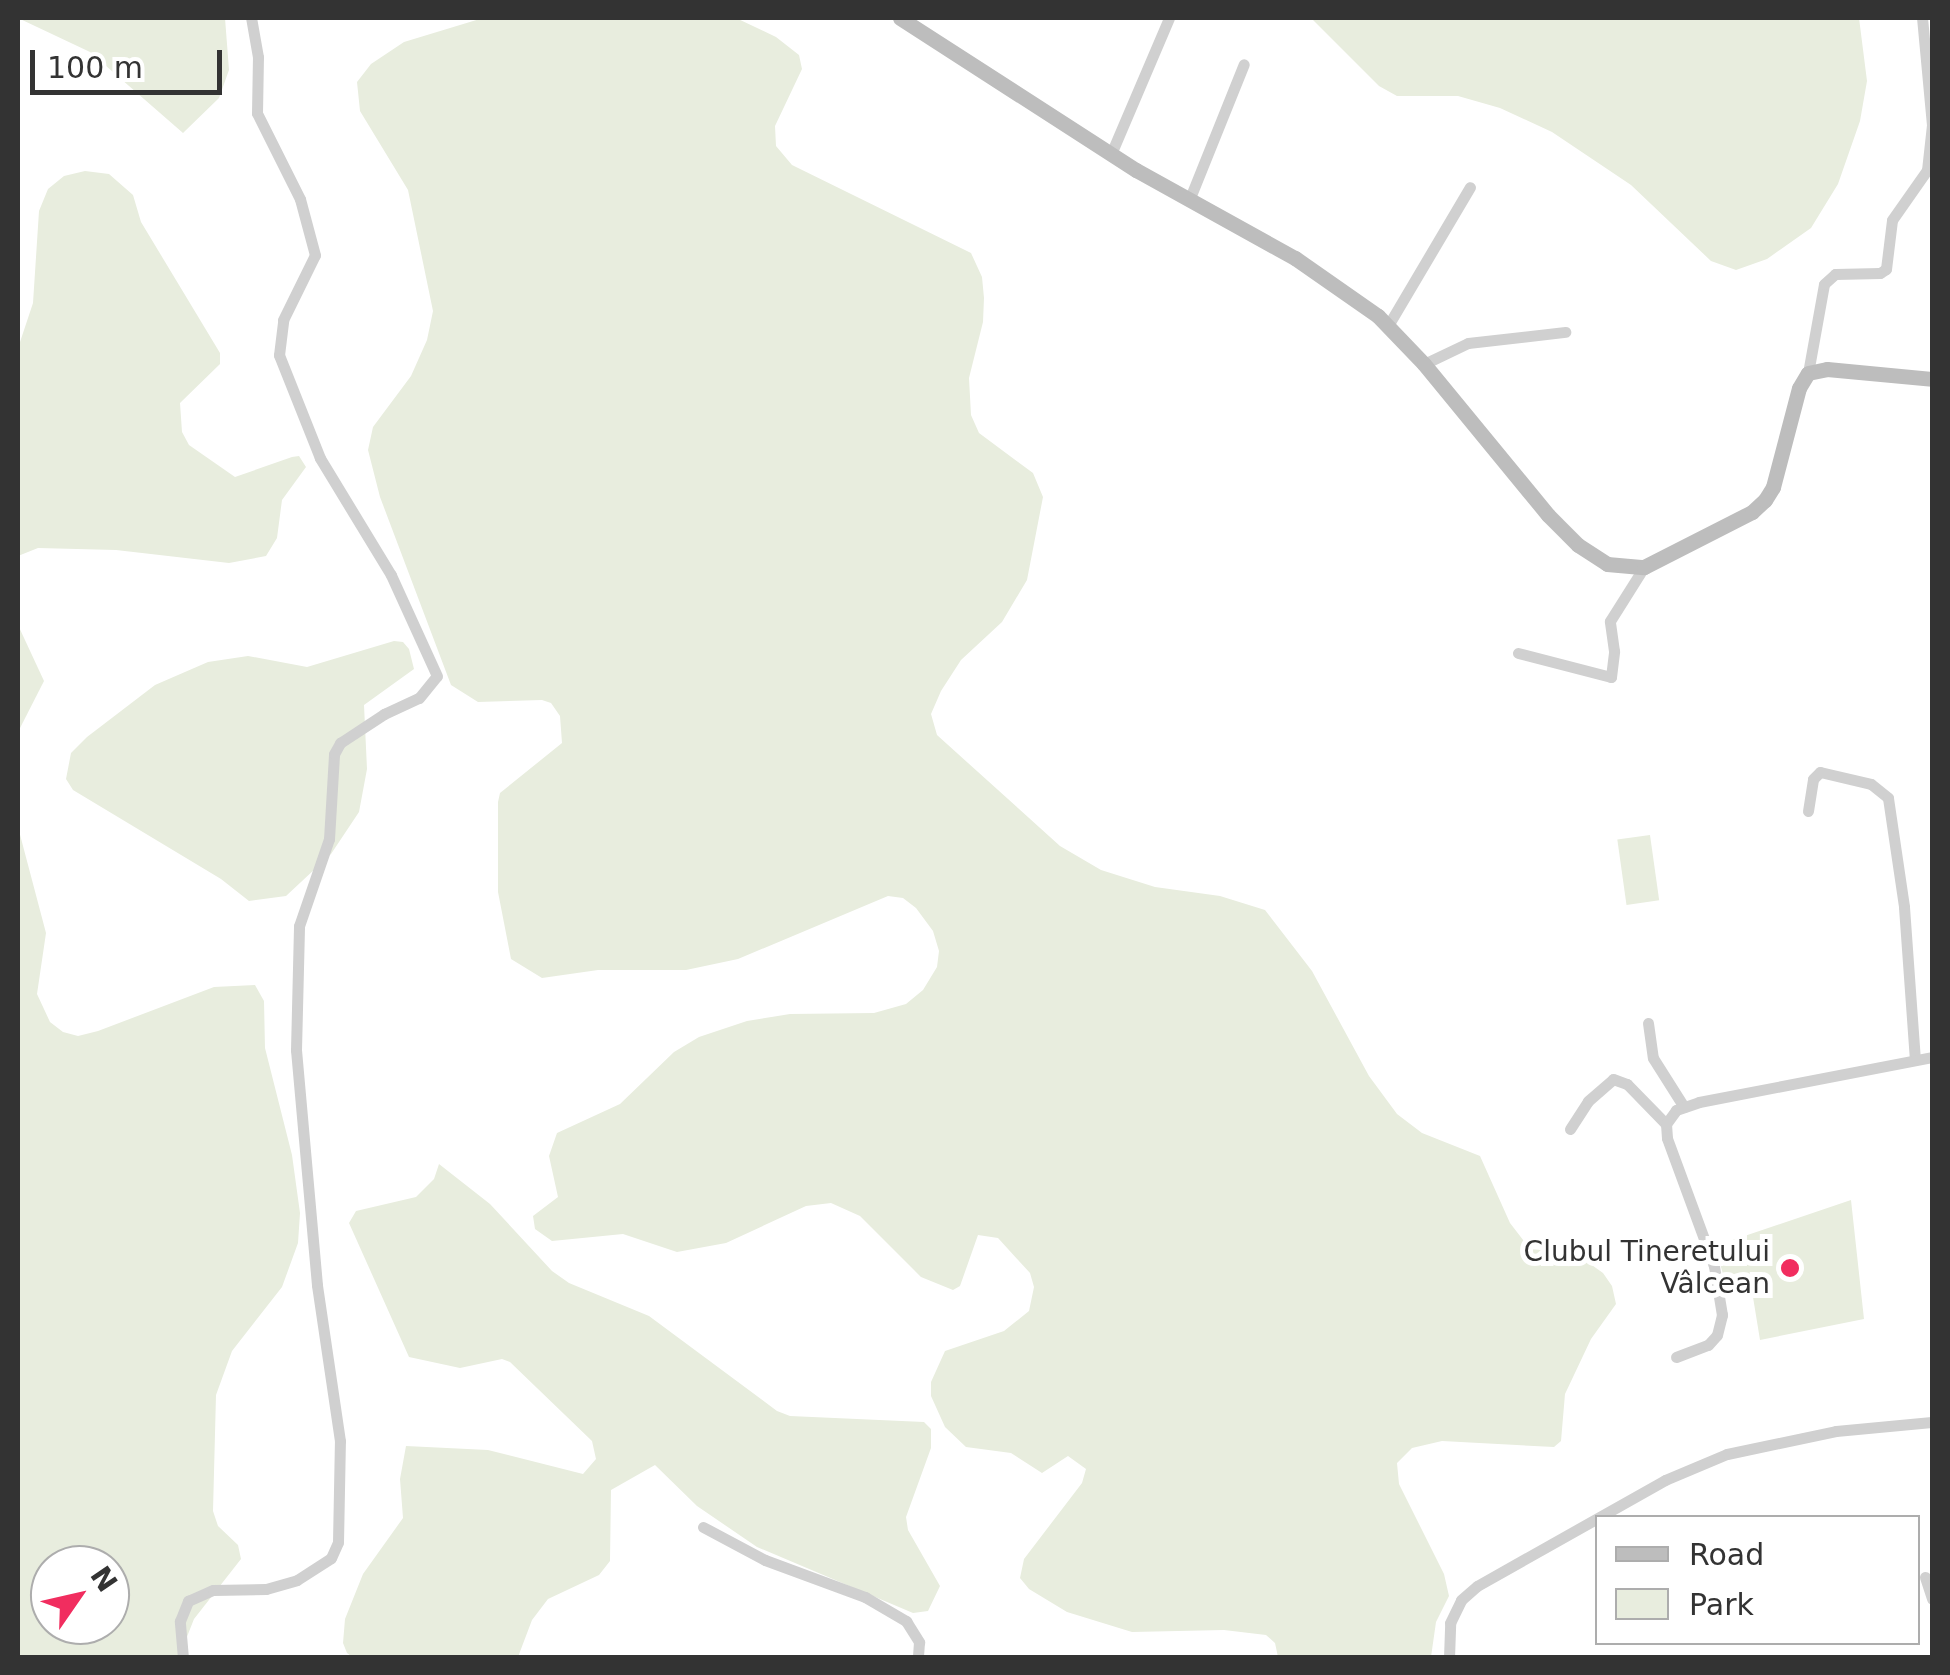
<!DOCTYPE html>
<html>
<head>
<meta charset="utf-8">
<style>
  body { margin:0 }
  #map { position:relative; width:1950px; height:1675px; overflow:hidden; background:#fff; font-family:"DejaVu Sans",sans-serif }
  div>[style] { position:absolute }
  [style*='--x'] { left:calc(var(--x)*1px); top:calc(var(--y)*1px); width:calc(var(--w)*1px); rotate:calc(var(--a)*1deg) }
  .green>* { inset:0; background:#e8edde; transform-origin:0 0 }
  .street>* { height:11px; margin:-5.5px; padding:0 5.5px; transform-origin:5.5px; border-radius:5.5px; background:#d0d0d0 }
  .secondary>* { height:15px; margin:-7.5px; padding:0 7.5px; transform-origin:7.5px; border-radius:7.5px; background:#bdbdbd }
  .dots>* { width:28px; height:28px; translate:-50% -50%; box-sizing:border-box; border:5px solid #fff; border-radius:50% }
  span { translate:-50% -50%; white-space:nowrap; text-align:center; line-height:1.15; -webkit-text-stroke:10px #fff; paint-order:stroke }
  .poi-label { font-size:28px; color:#333 }
  .right { translate:-100% -50%; text-align:right }
  .frame { position:absolute; inset:0; border:20px solid #333; pointer-events:none }
  .legend { position:absolute; left:1595px; top:1515px; width:325px; height:130px; box-sizing:border-box; background:#fff; border:2px solid #adadad; margin:0; padding:12px 18px; list-style:none; font-size:30px; color:#333 }
  .legend li { display:flex; align-items:center; gap:20px; height:50px }
  .legend b { width:50px; border:2px solid #adadad }
  .north { position:absolute; left:30px; top:1545px; width:100px; height:100px; box-sizing:border-box; background:#fff; border:2px solid #adadad; border-radius:50%; rotate:56deg; font-size:28px; font-weight:700; line-height:40px; text-align:center; color:#333 }
  .north::after { content:''; display:block; margin:auto; width:35px; height:45px; background:#f12d5f; clip-path:polygon(50% 0,100% 100%,50% 72%,0 100%) }
  .scale { position:absolute; left:30px; top:50px; width:192px; height:45px; box-sizing:border-box; border:5px solid #333; border-top:0; padding-left:12px; font-size:30px; line-height:35px; white-space:nowrap; color:#333; -webkit-text-stroke:8px #fff; paint-order:stroke }
</style>
</head>
<body>
<div id="map">
  <div class="green">
    <div style="clip-path:polygon(18px 18px,225px 18px,229px 70px,219px 98px,183px 133px,90px 52px)"></div>
    <div style="clip-path:polygon(483px 18px,736px 18px,776px 37px,799px 55px,802px 69px,775px 126px,776px 146px,792px 165px,971px 253px,982px 277px,984px 298px,983px 322px,969px 378px,971px 415px,979px 433px,1033px 473px,1043px 497px,1027px 580px,1002px 622px,961px 660px,941px 691px,931px 714px,937px 735px,1060px 846px,1101px 870px,1155px 887px,1220px 896px,1265px 910px,1312px 971px,1369px 1076px,1397px 1114px,1422px 1133px,1480px 1156px,1510px 1223px,1530px 1249px,1575px 1253px,1603px 1273px,1612px 1286px,1616px 1304px,1591px 1339px,1565px 1394px,1561px 1441px,1554px 1447px,1442px 1441px,1412px 1448px,1397px 1463px,1399px 1484px,1444px 1574px,1449px 1596px,1436px 1622px,1431px 1657px,1278px 1657px,1275px 1643px,1266px 1635px,1224px 1630px,1132px 1632px,1067px 1612px,1029px 1589px,1020px 1578px,1024px 1559px,1082px 1483px,1086px 1469px,1068px 1456px,1042px 1473px,1011px 1453px,966px 1447px,945px 1427px,931px 1396px,931px 1382px,945px 1351px,1004px 1331px,1029px 1311px,1034px 1287px,1030px 1273px,998px 1238px,978px 1235px,960px 1286px,953px 1290px,921px 1277px,860px 1216px,831px 1203px,806px 1206px,726px 1243px,677px 1252px,623px 1234px,552px 1241px,535px 1229px,533px 1216px,558px 1197px,549px 1156px,557px 1133px,620px 1104px,674px 1052px,699px 1037px,747px 1021px,790px 1014px,874px 1013px,906px 1004px,923px 990px,937px 967px,939px 951px,933px 931px,916px 908px,903px 898px,888px 896px,738px 959px,686px 970px,598px 970px,542px 978px,511px 959px,498px 892px,498px 802px,500px 793px,562px 743px,560px 716px,551px 703px,542px 700px,478px 702px,451px 685px,380px 497px,368px 450px,373px 427px,411px 376px,427px 340px,433px 311px,408px 190px,360px 111px,357px 82px,371px 64px,404px 42px)"></div>
    <div style="clip-path:polygon(1311px 18px,1859px 18px,1867px 81px,1860px 121px,1838px 184px,1811px 228px,1767px 259px,1736px 270px,1711px 261px,1631px 185px,1552px 132px,1500px 108px,1458px 96px,1397px 96px,1379px 86px)"></div>
    <div style="clip-path:polygon(85px 171px,109px 174px,133px 195px,141px 222px,220px 353px,220px 364px,180px 403px,182px 432px,189px 445px,235px 477px,292px 457px,299px 456px,306px 467px,282px 500px,277px 538px,266px 556px,229px 563px,116px 550px,38px 548px,18px 556px,18px 348px,33px 303px,39px 211px,48px 189px,64px 176px)"></div>
    <div style="clip-path:polygon(18px 625px,44px 681px,18px 732px)"></div>
    <div style="clip-path:polygon(394px 641px,403px 642px,409px 649px,414px 669px,364px 705px,367px 769px,359px 812px,331px 854px,286px 896px,249px 901px,221px 879px,73px 790px,66px 779px,71px 753px,87px 737px,155px 685px,208px 662px,248px 656px,307px 667px)"></div>
    <div style="clip-path:polygon(evenodd,18px 827px,46px 933px,37px 994px,50px 1022px,63px 1032px,78px 1036px,98px 1031px,214px 987px,255px 985px,264px 1001px,265px 1048px,292px 1155px,300px 1213px,298px 1243px,282px 1287px,232px 1351px,216px 1395px,213px 1511px,218px 1526px,238px 1545px,241px 1559px,194px 1619px,179px 1657px,18px 1657px,18px 827px,50px 1565px,110px 1565px,110px 1625px,50px 1625px,50px 1565px)"></div>
    <div style="left:1650px;top:835px;width:66px;height:33px;rotate:82deg"></div>
    <div style="clip-path:polygon(439px 1164px,490px 1204px,552px 1271px,569px 1283px,649px 1316px,777px 1411px,790px 1416px,924px 1422px,931px 1429px,931px 1448px,906px 1517px,908px 1530px,940px 1586px,928px 1611px,913px 1613px,757px 1547px,697px 1506px,655px 1465px,611px 1490px,610px 1561px,599px 1575px,548px 1599px,532px 1620px,518px 1657px,354px 1658px,347px 1653px,343px 1643px,345px 1619px,363px 1574px,403px 1518px,400px 1479px,406px 1446px,488px 1450px,583px 1474px,596px 1459px,592px 1441px,510px 1362px,502px 1359px,460px 1368px,409px 1357px,349px 1223px,356px 1211px,416px 1197px,434px 1179px)"></div>
    <div style="clip-path:polygon(1851px 1200px,1864px 1319px,1760px 1340px,1752px 1291px,1729px 1295px,1715px 1246px)"></div>
  </div>
  <div class="street">
    <div style="--x:1111;--y:154;--w:148;--a:-66.9"></div>
    <div style="--x:1190;--y:198;--w:144;--a:-68.1"></div>
    <div style="--x:1389;--y:324;--w:159;--a:-59.4"></div>
    <div style="--x:1424;--y:364;--w:49;--a:-25.5"></div>
    <div style="--x:1468;--y:343;--w:98;--a:-6.5"></div>
    <div style="--x:1808;--y:373;--w:90;--a:-79.8"></div>
    <div style="--x:1824;--y:284;--w:15;--a:-42"></div>
    <div style="--x:1835;--y:274;--w:45;--a:-1.3"></div>
    <div style="--x:1880;--y:273;--w:7;--a:-34"></div>
    <div style="--x:1886;--y:269;--w:49;--a:-83"></div>
    <div style="--x:1892;--y:220;--w:61;--a:-55"></div>
    <div style="--x:1927;--y:170;--w:45;--a:-83.7"></div>
    <div style="--x:1932;--y:125;--w:107;--a:-95.3"></div>
    <div style="--x:1518;--y:653;--w:96;--a:14.5"></div>
    <div style="--x:1611;--y:677;--w:26;--a:-83"></div>
    <div style="--x:1614;--y:651;--w:30;--a:-98"></div>
    <div style="--x:1610;--y:621;--w:64;--a:-57.8"></div>
    <div style="--x:1808;--y:811;--w:32;--a:-81"></div>
    <div style="--x:1813;--y:779;--w:10;--a:-45"></div>
    <div style="--x:1820;--y:772;--w:52;--a:13.2"></div>
    <div style="--x:1871;--y:784;--w:22;--a:39"></div>
    <div style="--x:1888;--y:798;--w:110;--a:81.6"></div>
    <div style="--x:1904;--y:907;--w:152;--a:85.9"></div>
    <div style="--x:1648;--y:1023;--w:35;--a:82"></div>
    <div style="--x:1653;--y:1058;--w:58;--a:57.7"></div>
    <div style="--x:1570;--y:1129;--w:33;--a:-57"></div>
    <div style="--x:1588;--y:1101;--w:33;--a:-41"></div>
    <div style="--x:1613;--y:1079;--w:15;--a:20"></div>
    <div style="--x:1627;--y:1084;--w:56;--a:45.7"></div>
    <div style="--x:1676;--y:1357;--w:34;--a:-21"></div>
    <div style="--x:1708;--y:1345;--w:13;--a:-48"></div>
    <div style="--x:1717;--y:1335;--w:21;--a:-76"></div>
    <div style="--x:1722;--y:1315;--w:50;--a:-99.3"></div>
    <div style="--x:1714;--y:1266;--w:136;--a:-110.2"></div>
    <div style="--x:1667;--y:1138;--w:14;--a:-94"></div>
    <div style="--x:1666;--y:1124;--w:17;--a:-54"></div>
    <div style="--x:1676;--y:1110;--w:24;--a:-19"></div>
    <div style="--x:1699;--y:1102;--w:237;--a:-10.9"></div>
    <div style="--x:703;--y:1527;--w:70;--a:28"></div>
    <div style="--x:765;--y:1560;--w:107;--a:20.3"></div>
    <div style="--x:865;--y:1597;--w:48;--a:30.3"></div>
    <div style="--x:906;--y:1621;--w:25;--a:58"></div>
    <div style="--x:919;--y:1642;--w:16;--a:94"></div>
    <div style="--x:1925;--y:1577;--w:23;--a:72"></div>
    <div style="--x:183;--y:1658;--w:37;--a:-95"></div>
    <div style="--x:180;--y:1621;--w:22;--a:-68"></div>
    <div style="--x:188;--y:1601;--w:27;--a:-24"></div>
    <div style="--x:213;--y:1590;--w:53;--a:-1.1"></div>
    <div style="--x:266;--y:1589;--w:32;--a:-16"></div>
    <div style="--x:297;--y:1580;--w:40;--a:-32.9"></div>
    <div style="--x:331;--y:1558;--w:17;--a:-66"></div>
    <div style="--x:338;--y:1542;--w:101;--a:-88.9"></div>
    <div style="--x:340;--y:1441;--w:158;--a:-98.4"></div>
    <div style="--x:317;--y:1285;--w:236;--a:-95.1"></div>
    <div style="--x:296;--y:1050;--w:124;--a:-88.6"></div>
    <div style="--x:299;--y:926;--w:92;--a:-71"></div>
    <div style="--x:329;--y:839;--w:85;--a:-86.6"></div>
    <div style="--x:334;--y:754;--w:13;--a:-61"></div>
    <div style="--x:340;--y:743;--w:53;--a:-33.4"></div>
    <div style="--x:384;--y:714;--w:38;--a:-25"></div>
    <div style="--x:419;--y:698;--w:28;--a:-51"></div>
    <div style="--x:437;--y:676;--w:111;--a:-114.5"></div>
    <div style="--x:391;--y:575;--w:137;--a:-121.3"></div>
    <div style="--x:320;--y:458;--w:111;--a:-111.7"></div>
    <div style="--x:279;--y:355;--w:35;--a:-83"></div>
    <div style="--x:283;--y:320;--w:72;--a:-63.8"></div>
    <div style="--x:315;--y:255;--w:58;--a:-105"></div>
    <div style="--x:300;--y:199;--w:96;--a:-116.6"></div>
    <div style="--x:257;--y:113;--w:56;--a:-89"></div>
    <div style="--x:258;--y:57;--w:40;--a:-100"></div>
    <div style="--x:1449;--y:1658;--w:35;--a:-88"></div>
    <div style="--x:1450;--y:1623;--w:25;--a:-64"></div>
    <div style="--x:1461;--y:1600;--w:21;--a:-41"></div>
    <div style="--x:1477;--y:1586;--w:216;--a:-29.4"></div>
    <div style="--x:1665;--y:1480;--w:67;--a:-22.8"></div>
    <div style="--x:1727;--y:1454;--w:111;--a:-11.9"></div>
    <div style="--x:1836;--y:1431;--w:96;--a:-5.4"></div>
  </div>
  <div class="secondary">
    <div style="--x:900;--y:18;--w:281;--a:32.8"></div>
    <div style="--x:1136;--y:170;--w:182;--a:29"></div>
    <div style="--x:1295;--y:258;--w:101;--a:34.9"></div>
    <div style="--x:1378;--y:316;--w:66;--a:46.2"></div>
    <div style="--x:1424;--y:364;--w:195;--a:50.6"></div>
    <div style="--x:1548;--y:515;--w:42;--a:45"></div>
    <div style="--x:1578;--y:545;--w:35;--a:33"></div>
    <div style="--x:1607;--y:564;--w:37;--a:5"></div>
    <div style="--x:1644;--y:567;--w:121;--a:-27"></div>
    <div style="--x:1752;--y:512;--w:18;--a:-43"></div>
    <div style="--x:1765;--y:500;--w:15;--a:-58"></div>
    <div style="--x:1773;--y:487;--w:102;--a:-75.3"></div>
    <div style="--x:1799;--y:388;--w:17;--a:-59"></div>
    <div style="--x:1808;--y:373;--w:19;--a:-12"></div>
    <div style="--x:1827;--y:369;--w:105;--a:5.4"></div>
  </div>
  <div class="dots">
    <div style="left:1790px;top:1268px;background:#f12d5f"></div>
  </div>
  <div class="poi-label">
    <span class="right" style="left:1770px;top:1268px">Clubul Tineretului<br>Vâlcean</span>
  </div>
  <div class="frame"></div>
  <ul class="legend">
  <li><b style="height:12px;background:#bdbdbd"></b>Road</li>
  <li><b style="height:28px;background:#e8edde"></b>Park</li>
  </ul>
  <div class="north">N</div>
  <div class="scale">100 m</div>
</div>
</body>
</html>
